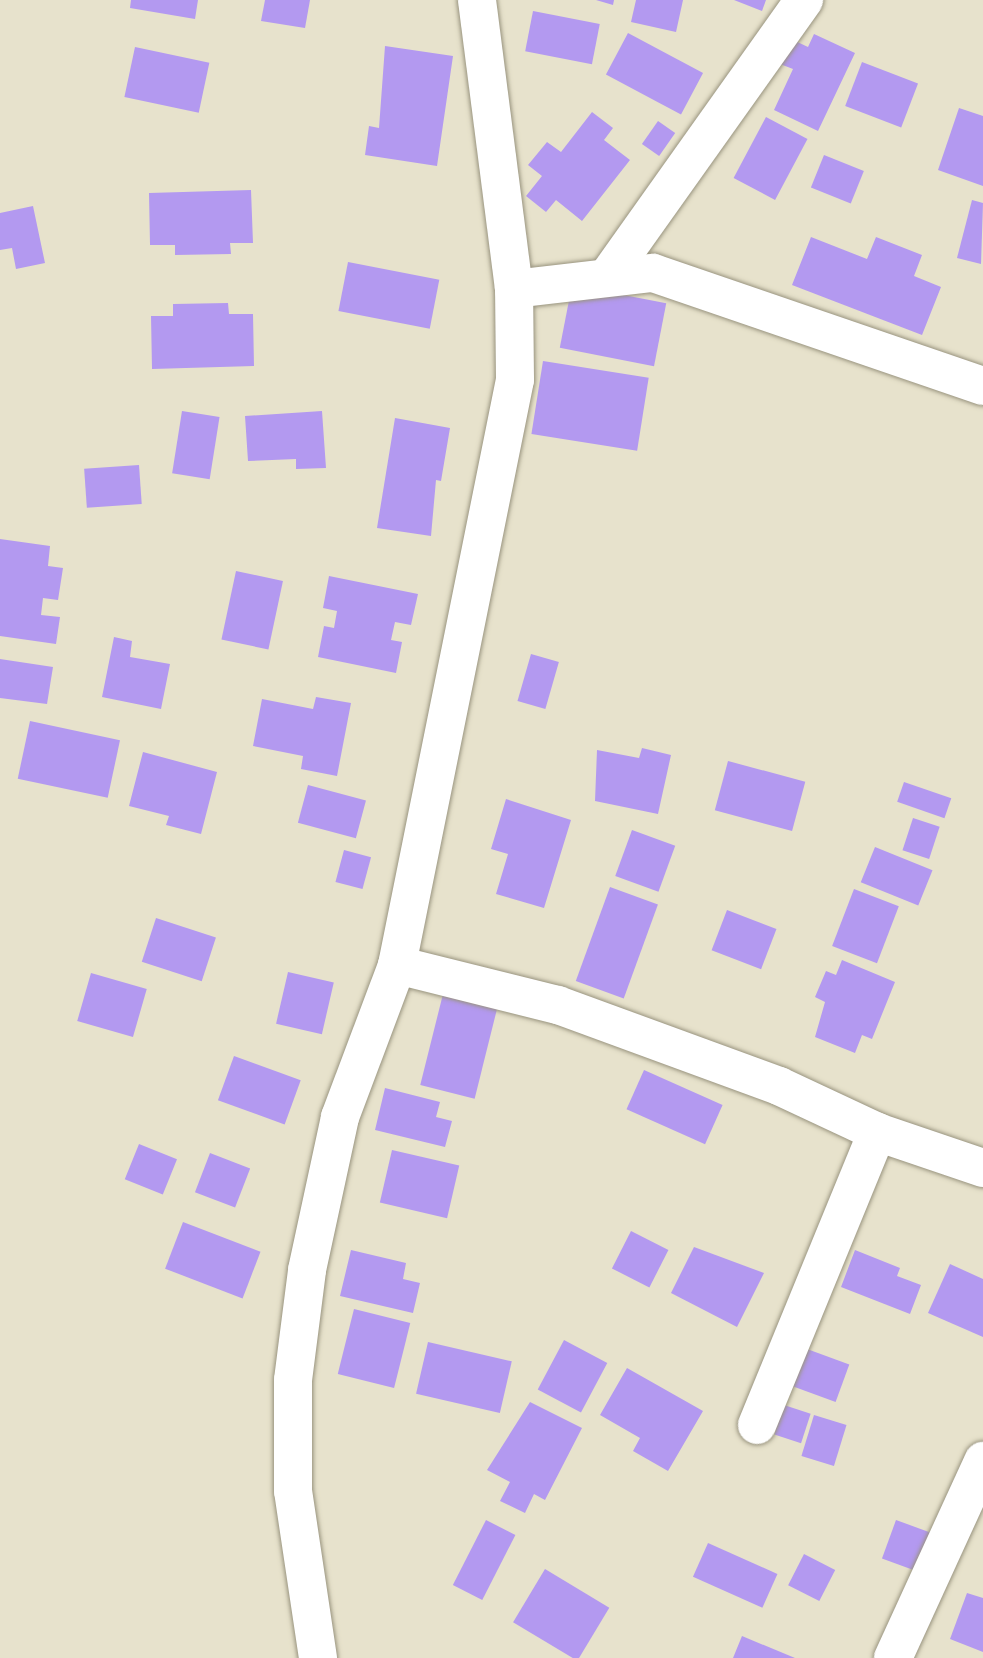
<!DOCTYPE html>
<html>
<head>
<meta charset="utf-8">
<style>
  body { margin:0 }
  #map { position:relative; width:983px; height:1658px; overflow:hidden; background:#e7e2cc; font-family:Rubik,sans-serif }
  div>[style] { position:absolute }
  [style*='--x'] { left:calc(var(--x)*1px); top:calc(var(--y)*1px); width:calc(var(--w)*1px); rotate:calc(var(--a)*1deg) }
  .building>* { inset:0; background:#b399f0; transform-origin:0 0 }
  .roads { filter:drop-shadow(0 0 2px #99947f) drop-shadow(0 0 2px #99947f) }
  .minor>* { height:38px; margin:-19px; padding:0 19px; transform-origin:19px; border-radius:19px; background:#fff }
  span { translate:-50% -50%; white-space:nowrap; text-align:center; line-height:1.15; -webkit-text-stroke:7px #e7e2cc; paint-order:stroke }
</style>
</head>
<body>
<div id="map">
  <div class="building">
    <div style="clip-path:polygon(131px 0,198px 0,195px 19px,130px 8px)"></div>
    <div style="clip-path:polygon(265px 0,310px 0,305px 28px,261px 21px)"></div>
    <div style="clip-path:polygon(596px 0,614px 0,613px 5px)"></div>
    <div style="clip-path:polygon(636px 0,683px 0,676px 32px,631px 22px)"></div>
    <div style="clip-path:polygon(734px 0,766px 0,762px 11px)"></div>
    <div style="left:533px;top:11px;width:68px;height:41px;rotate:11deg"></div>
    <div style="left:628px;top:33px;width:85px;height:47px;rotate:28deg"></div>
    <div style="clip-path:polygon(814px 34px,855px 53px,818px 131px,774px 110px,793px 69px,780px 64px,791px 39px,808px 47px)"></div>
    <div style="clip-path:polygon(385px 46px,453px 56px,437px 166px,365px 155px,369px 126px,379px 128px)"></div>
    <div style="left:135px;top:47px;width:76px;height:51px;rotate:12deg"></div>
    <div style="left:862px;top:62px;width:60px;height:47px;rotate:21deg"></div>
    <div style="clip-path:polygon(959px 108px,983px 116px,983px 186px,938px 170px)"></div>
    <div style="clip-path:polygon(592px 112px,613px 128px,604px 140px,630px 160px,582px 221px,556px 200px,546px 212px,526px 196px,542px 176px,528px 165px,547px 142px,561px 152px)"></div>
    <div style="left:766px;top:117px;width:47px;height:69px;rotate:28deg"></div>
    <div style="left:658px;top:121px;width:21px;height:28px;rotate:35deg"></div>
    <div style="left:824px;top:155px;width:43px;height:35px;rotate:22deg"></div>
    <div style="clip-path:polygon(251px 190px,253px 243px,230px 243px,231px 254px,175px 255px,175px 245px,150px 245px,149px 193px)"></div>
    <div style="clip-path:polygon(972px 200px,983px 203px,981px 264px,957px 258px)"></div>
    <div style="clip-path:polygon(33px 206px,45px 263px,16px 269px,12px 248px,0 250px,0 213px)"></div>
    <div style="clip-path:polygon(811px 237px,867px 259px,876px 237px,922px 255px,914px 276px,941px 287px,922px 335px,792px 285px)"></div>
    <div style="left:348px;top:262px;width:93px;height:50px;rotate:11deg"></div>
    <div style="left:572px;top:285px;width:96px;height:64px;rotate:11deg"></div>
    <div style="clip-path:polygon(228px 303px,229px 314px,253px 314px,254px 366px,152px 369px,151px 316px,173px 316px,173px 304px)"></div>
    <div style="left:543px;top:361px;width:107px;height:74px;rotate:9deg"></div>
    <div style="left:182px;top:411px;width:38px;height:63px;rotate:9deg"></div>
    <div style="clip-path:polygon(322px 411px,326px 468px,296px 469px,296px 459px,248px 461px,245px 416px)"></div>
    <div style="clip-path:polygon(395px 418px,450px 428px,441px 481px,436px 480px,431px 536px,377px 528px)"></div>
    <div style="left:139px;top:465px;width:39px;height:55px;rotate:86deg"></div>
    <div style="clip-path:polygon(0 539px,50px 546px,48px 566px,63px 568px,58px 600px,43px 598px,41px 615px,60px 617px,56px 644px,0 636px)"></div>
    <div style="left:236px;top:571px;width:48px;height:70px;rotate:12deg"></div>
    <div style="clip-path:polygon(329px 576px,418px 594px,411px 625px,395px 622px,391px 640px,402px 642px,396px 673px,318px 657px,324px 626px,334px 628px,337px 611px,323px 608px)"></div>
    <div style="clip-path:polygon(114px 637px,132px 641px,130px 657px,170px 664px,161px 709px,102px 697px)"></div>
    <div style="left:531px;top:654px;width:29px;height:49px;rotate:16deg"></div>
    <div style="clip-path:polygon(0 659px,53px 667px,47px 704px,0 698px)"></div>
    <div style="clip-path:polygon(316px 697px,351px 703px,337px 776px,301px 769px,303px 756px,253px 746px,262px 699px,313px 709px)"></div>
    <div style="left:30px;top:721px;width:92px;height:59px;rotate:12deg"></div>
    <div style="clip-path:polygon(642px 748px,671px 755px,658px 814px,595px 801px,597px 750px,639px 758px)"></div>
    <div style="clip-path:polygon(143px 752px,217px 772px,201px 834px,166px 825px,169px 816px,129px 806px)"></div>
    <div style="left:728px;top:761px;width:80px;height:51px;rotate:15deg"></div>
    <div style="left:904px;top:782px;width:50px;height:21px;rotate:19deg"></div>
    <div style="left:308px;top:785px;width:60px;height:39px;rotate:15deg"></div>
    <div style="clip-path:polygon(506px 799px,571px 820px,544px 908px,496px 894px,508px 854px,491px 849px)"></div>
    <div style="left:913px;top:818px;width:28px;height:34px;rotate:18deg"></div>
    <div style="left:632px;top:830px;width:46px;height:49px;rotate:20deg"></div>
    <div style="left:875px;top:847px;width:62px;height:38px;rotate:22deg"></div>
    <div style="left:344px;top:850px;width:28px;height:33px;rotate:15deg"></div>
    <div style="left:610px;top:887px;width:51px;height:100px;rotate:20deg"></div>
    <div style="left:854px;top:889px;width:48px;height:61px;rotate:21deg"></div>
    <div style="left:727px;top:910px;width:53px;height:43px;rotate:21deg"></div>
    <div style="left:156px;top:918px;width:63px;height:46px;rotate:18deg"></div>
    <div style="clip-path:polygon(842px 960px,895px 982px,872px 1039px,862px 1035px,855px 1053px,815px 1037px,825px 1002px,815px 997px,826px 971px,836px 975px)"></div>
    <div style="left:288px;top:972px;width:47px;height:53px;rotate:13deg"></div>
    <div style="left:91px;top:973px;width:58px;height:50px;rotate:16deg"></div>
    <div style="left:444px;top:990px;width:56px;height:98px;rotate:14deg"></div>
    <div style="left:234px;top:1056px;width:71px;height:47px;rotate:20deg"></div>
    <div style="left:644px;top:1070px;width:86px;height:43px;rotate:24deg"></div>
    <div style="clip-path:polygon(385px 1088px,440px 1102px,436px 1117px,452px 1121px,445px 1147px,375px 1130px)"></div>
    <div style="left:139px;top:1144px;width:41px;height:38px;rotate:22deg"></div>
    <div style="left:392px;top:1150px;width:69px;height:54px;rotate:13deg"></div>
    <div style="left:210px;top:1153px;width:43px;height:42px;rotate:21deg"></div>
    <div style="left:183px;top:1222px;width:83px;height:50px;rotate:21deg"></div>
    <div style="left:631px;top:1231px;width:42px;height:42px;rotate:27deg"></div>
    <div style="clip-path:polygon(694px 1247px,764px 1273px,737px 1327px,671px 1293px)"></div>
    <div style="clip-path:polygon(351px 1250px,406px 1263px,403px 1279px,420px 1283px,413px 1313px,340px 1296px)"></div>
    <div style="clip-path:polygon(855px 1250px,900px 1268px,897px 1276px,921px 1285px,910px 1314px,841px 1287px)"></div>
    <div style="clip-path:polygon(950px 1264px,983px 1279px,983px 1337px,928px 1313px)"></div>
    <div style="left:354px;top:1309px;width:58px;height:67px;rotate:14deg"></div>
    <div style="left:564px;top:1340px;width:49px;height:56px;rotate:28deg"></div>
    <div style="left:428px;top:1342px;width:86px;height:53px;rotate:13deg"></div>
    <div style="left:807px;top:1349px;width:45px;height:40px;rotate:20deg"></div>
    <div style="clip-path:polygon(627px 1368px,703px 1411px,668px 1471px,633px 1451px,640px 1438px,600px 1415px)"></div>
    <div style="clip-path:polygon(530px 1402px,582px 1428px,545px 1500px,534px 1494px,525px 1513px,500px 1501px,510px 1482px,487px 1470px)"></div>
    <div style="left:784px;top:1405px;width:28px;height:31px;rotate:18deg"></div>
    <div style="left:814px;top:1415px;width:34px;height:43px;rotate:17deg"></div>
    <div style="left:486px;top:1520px;width:33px;height:73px;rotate:27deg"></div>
    <div style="left:896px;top:1520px;width:40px;height:41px;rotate:20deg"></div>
    <div style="left:708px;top:1543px;width:76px;height:37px;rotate:24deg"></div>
    <div style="left:804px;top:1554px;width:35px;height:35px;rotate:27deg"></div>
    <div style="left:545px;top:1569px;width:75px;height:62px;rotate:31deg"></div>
    <div style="clip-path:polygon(967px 1593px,983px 1598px,983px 1652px,950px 1639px)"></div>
    <div style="clip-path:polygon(742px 1636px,795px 1658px,733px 1658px)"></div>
  </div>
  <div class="roads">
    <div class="minor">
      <div style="--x:610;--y:273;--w:335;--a:-54.6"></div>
      <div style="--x:514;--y:289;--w:140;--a:-6.6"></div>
      <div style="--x:653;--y:273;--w:349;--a:18.9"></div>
      <div style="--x:397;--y:965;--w:166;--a:14"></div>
      <div style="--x:558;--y:1005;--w:235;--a:20.1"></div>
      <div style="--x:779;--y:1086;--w:108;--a:25.1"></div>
      <div style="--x:877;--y:1132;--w:112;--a:18.8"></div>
      <div style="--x:757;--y:1425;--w:317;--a:-67.7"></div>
      <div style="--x:318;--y:1658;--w:169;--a:-98.5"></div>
      <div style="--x:293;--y:1491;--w:111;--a:-90"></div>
      <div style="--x:293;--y:1380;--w:111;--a:-82.7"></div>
      <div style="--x:307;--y:1270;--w:157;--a:-77.8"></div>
      <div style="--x:340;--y:1117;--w:162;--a:-69.4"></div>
      <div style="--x:397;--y:965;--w:597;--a:-78.6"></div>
      <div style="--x:515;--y:380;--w:91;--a:-90.6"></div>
      <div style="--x:514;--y:289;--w:291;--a:-97.3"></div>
      <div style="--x:893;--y:1658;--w:217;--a:-65.4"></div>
    </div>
  </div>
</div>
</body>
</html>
